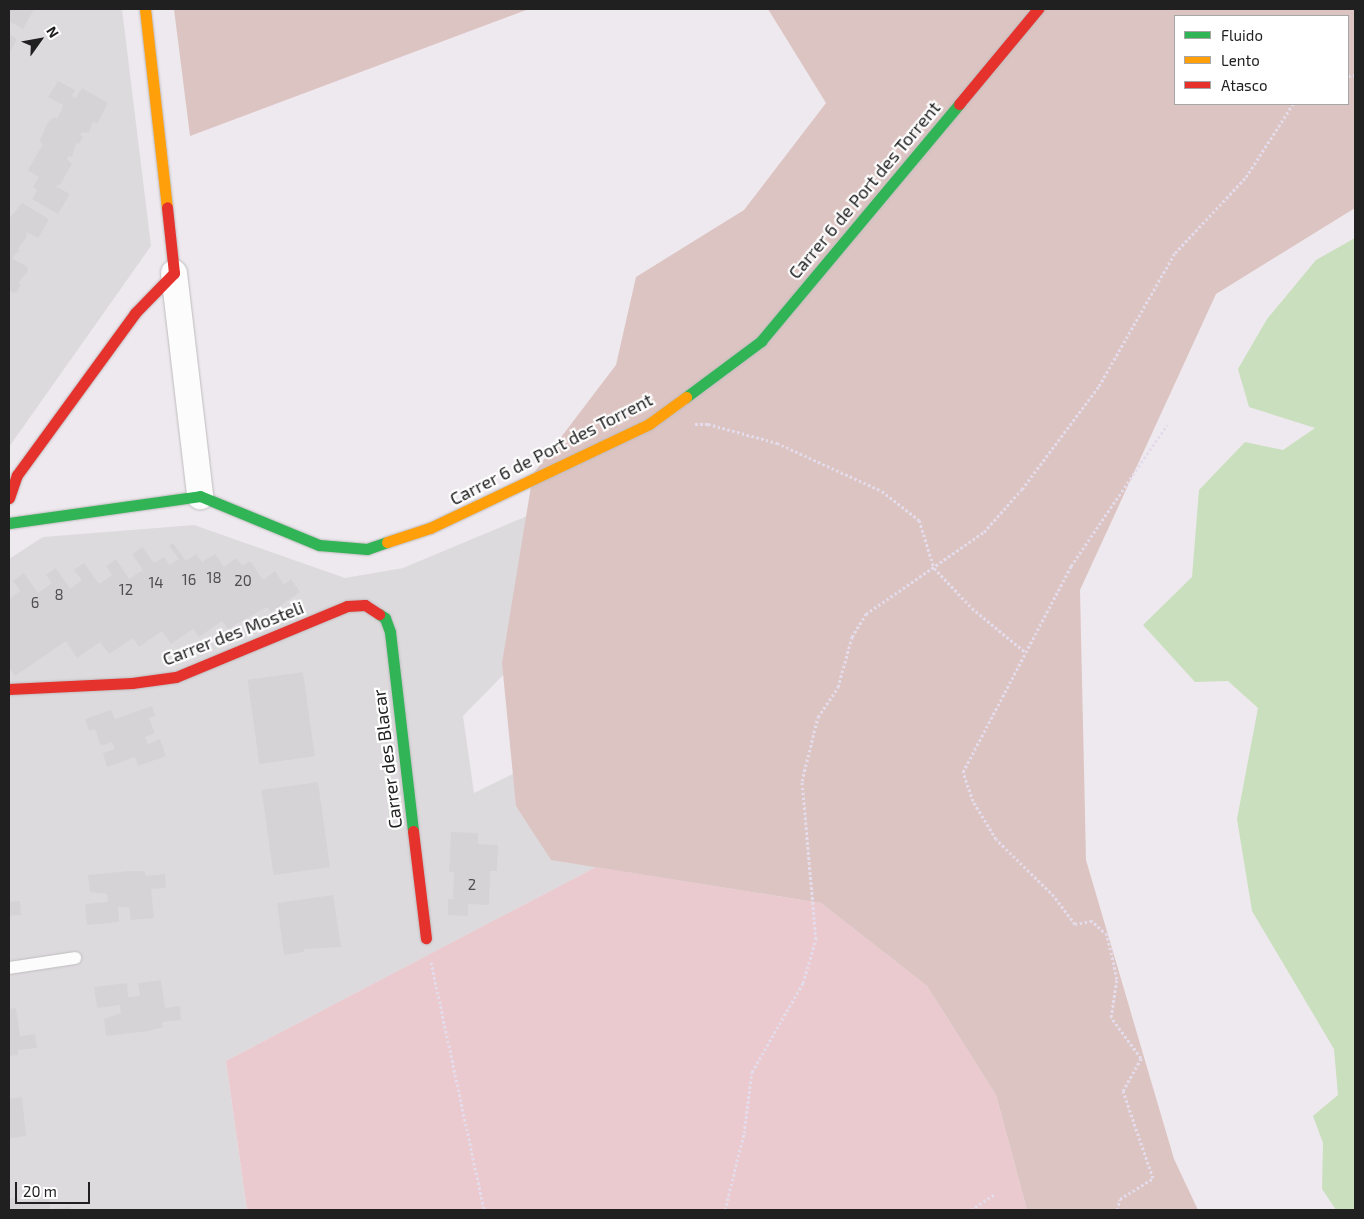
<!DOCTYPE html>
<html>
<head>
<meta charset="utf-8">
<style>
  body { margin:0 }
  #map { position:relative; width:1364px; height:1219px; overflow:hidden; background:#eee9ee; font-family:"Exo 2",sans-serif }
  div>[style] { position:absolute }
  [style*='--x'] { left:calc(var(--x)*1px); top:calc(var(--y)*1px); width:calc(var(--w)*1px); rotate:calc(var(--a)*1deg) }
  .residential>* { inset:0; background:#dddadd }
  .grass>* { inset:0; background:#eacace }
  .forest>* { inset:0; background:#dcc4c2 }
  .water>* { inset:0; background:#cadfbe }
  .building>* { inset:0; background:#d6d3d7; transform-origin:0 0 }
  .path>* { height:3px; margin-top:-1.5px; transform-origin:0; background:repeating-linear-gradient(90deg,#e4dbeb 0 2.5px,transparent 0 5px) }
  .roads { filter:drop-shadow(0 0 1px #bebcbe) drop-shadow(0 0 1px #bebcbe) }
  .lane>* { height:12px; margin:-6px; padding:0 6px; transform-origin:6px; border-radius:6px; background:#fcfcfc }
  .street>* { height:26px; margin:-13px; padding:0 13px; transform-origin:13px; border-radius:13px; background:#fcfcfc }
  .fast>* { height:11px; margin:-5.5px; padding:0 5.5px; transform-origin:5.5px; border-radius:5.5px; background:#30b455 }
  .slow>* { height:11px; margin:-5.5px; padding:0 5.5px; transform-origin:5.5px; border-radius:5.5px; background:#ff9f0a }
  .jam>* { height:11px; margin:-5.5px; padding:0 5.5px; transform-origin:5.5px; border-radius:5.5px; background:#e5322d }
  span { translate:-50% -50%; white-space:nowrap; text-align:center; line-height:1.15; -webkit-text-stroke:4.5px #fff; paint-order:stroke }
  .number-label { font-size:15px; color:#504e50 }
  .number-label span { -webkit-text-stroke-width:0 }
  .street-label { font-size:18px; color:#202020 }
  .frame { position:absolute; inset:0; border:10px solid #202020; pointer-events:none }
  .legend { position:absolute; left:1174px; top:15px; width:175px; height:90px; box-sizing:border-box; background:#fff; border:1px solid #a6a6a6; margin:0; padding:6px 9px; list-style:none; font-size:15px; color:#202020 }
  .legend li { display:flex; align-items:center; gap:10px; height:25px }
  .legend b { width:25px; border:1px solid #a6a6a6 }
  .north { position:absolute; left:15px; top:15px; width:50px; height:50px; -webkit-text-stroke:4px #fff; paint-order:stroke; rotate:58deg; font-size:14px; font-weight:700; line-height:20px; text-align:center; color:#202020 }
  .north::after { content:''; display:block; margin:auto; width:18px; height:22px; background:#202020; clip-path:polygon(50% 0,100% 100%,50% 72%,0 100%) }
  .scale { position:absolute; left:15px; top:1182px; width:75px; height:22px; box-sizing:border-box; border:2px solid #202020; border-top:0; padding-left:6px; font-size:15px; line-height:18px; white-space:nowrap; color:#202020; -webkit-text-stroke:4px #fff; paint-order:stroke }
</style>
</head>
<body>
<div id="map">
  <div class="residential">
    <div style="clip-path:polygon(9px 9px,122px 9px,151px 246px,9px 447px)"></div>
    <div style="clip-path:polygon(544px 509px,553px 624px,463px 716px,474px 793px,708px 678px,730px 797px,226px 1061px,247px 1210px,9px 1210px,9px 559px,43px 537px,194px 525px,345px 578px,403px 568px)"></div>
  </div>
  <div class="grass">
    <div style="clip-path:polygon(596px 867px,821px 903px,927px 986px,996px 1095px,1027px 1210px,247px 1210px,226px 1061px)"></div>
  </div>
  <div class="forest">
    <div style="clip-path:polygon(174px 9px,529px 9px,190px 136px)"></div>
    <div style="clip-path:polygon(evenodd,768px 9px,1355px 9px,1355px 208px,1216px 294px,1080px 590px,1086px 860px,1174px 1159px,1198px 1210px,1027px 1210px,996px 1095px,927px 986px,821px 903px,551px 860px,516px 806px,502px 663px,533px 474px,616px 365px,636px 277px,744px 210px,826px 103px,768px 9px,1175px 16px,1348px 16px,1348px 104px,1175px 104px,1175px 16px)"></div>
  </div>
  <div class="water">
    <div style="clip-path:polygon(1355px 238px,1355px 1210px,1336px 1210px,1322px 1189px,1323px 1143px,1313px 1116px,1338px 1095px,1334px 1049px,1252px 911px,1237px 819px,1258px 708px,1228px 681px,1195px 682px,1143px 625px,1192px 577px,1199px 490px,1245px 442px,1283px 450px,1315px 428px,1249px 407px,1238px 369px,1267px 319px,1316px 260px)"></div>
  </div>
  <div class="building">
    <div style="clip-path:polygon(9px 9px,34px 9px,23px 29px,9px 21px)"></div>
    <div style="clip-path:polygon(9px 34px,17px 39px,9px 54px)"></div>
    <div style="clip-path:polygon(58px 81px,75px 90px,72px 96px,76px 98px,82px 88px,108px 103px,97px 124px,93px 121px,89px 133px,82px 132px,80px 135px,83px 137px,79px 144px,76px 143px,72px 157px,69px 156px,67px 159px,72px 164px,60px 185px,55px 186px,70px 194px,58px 214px,32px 199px,37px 190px,33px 187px,39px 177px,28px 170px,43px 144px,39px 142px,48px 122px,54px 117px,57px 119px,61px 111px,63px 105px,48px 97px)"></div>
    <div style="clip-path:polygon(22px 203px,49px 219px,38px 238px,26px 232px,27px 236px,18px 249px,20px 250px,12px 258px,27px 267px,28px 271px,18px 283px,21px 284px,17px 292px,13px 293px,9px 290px,9px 219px)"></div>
    <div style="clip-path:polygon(173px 543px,186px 561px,196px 554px,202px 562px,215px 554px,224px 567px,236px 558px,243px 566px,250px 561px,263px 580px,275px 571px,284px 585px,291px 579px,300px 592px,271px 612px,267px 607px,228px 629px,222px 621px,199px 637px,193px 629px,171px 644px,162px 631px,139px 647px,133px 638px,109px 654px,100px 642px,77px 658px,66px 641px,15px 676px,9px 668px,9px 599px,20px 591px,13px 581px,24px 573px,38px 593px,52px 583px,46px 575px,56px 568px,70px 589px,82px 580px,74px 570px,84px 563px,99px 584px,112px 575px,106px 566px,116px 559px,129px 579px,143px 570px,132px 554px,142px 547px,154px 563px,164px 557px,170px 565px,179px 559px,169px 546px)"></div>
    <div style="left:303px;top:672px;width:85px;height:56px;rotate:82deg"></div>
    <div style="clip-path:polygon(152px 706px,155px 716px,149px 718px,155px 733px,145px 737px,148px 744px,160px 739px,166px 756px,138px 766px,135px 757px,107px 767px,103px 753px,115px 749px,112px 742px,101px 746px,95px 729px,89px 731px,85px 719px,111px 710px,115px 719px)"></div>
    <div style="left:318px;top:782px;width:86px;height:57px;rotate:82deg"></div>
    <div style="clip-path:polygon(451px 832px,478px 833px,478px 844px,498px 845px,497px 871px,490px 871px,489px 905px,468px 904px,468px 916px,448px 915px,448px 899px,453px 899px,454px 872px,449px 872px)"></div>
    <div style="clip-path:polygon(130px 871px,145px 871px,146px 876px,165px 874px,166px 888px,151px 889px,154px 918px,131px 920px,129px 907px,118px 907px,119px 922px,87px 925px,85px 904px,108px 902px,107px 894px,90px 892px,88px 875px)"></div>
    <div style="clip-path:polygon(333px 895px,341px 947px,304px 949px,304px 952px,284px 955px,277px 903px)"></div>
    <div style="left:20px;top:901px;width:14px;height:11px;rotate:86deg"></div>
    <div style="clip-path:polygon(161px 980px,165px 1008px,180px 1006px,181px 1020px,162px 1022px,163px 1027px,149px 1031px,106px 1036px,104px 1019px,121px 1013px,120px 1005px,97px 1008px,94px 987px,127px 983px,128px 997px,140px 996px,138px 983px)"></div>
    <div style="clip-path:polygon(16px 1008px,20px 1036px,35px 1034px,37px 1048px,18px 1050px,18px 1055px,9px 1056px,9px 1009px)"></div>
    <div style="clip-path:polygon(22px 1097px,26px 1136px,9px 1138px,9px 1099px)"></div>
    <div style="clip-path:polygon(18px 1198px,18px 1202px,49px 1199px,50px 1209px,70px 1207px,71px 1210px,9px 1210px,9px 1199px)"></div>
  </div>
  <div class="path">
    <div style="--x:1348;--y:76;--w:7;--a:-8"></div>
    <div style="--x:695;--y:424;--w:13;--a:0"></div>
    <div style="--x:708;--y:424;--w:72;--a:15.4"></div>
    <div style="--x:777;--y:443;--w:115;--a:24.6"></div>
    <div style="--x:882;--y:491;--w:47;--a:38.1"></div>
    <div style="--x:919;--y:520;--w:50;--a:72.6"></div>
    <div style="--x:934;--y:568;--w:55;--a:46.5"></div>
    <div style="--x:972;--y:608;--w:69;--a:39.7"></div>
    <div style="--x:431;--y:962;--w:254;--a:77.9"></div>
    <div style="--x:725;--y:1210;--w:79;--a:-76.1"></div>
    <div style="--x:744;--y:1133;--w:62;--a:-82.5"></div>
    <div style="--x:752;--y:1072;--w:103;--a:-60.2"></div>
    <div style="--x:803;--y:983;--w:46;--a:-73.5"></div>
    <div style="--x:816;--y:939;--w:159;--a:-95.1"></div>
    <div style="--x:802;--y:781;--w:66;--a:-76"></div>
    <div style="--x:818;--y:717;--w:36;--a:-56"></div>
    <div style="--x:838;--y:687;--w:52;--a:-74.4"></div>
    <div style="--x:852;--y:637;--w:27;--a:-59"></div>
    <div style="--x:866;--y:614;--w:144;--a:-34.8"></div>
    <div style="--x:984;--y:532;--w:57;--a:-48.5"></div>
    <div style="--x:1022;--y:489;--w:129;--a:-53.2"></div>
    <div style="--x:1099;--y:386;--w:153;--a:-60.3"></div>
    <div style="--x:1175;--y:253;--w:104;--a:-46.9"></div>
    <div style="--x:1246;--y:177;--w:87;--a:-57.2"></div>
    <div style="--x:971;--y:1210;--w:30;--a:-34"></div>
    <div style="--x:1117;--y:1210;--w:11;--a:-75"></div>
    <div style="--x:1120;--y:1199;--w:39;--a:-32"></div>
    <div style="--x:1153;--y:1178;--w:92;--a:-109"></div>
    <div style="--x:1123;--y:1091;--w:38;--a:-61"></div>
    <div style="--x:1141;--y:1058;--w:51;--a:-126.2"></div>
    <div style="--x:1111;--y:1017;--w:38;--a:-81"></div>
    <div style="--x:1117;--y:979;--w:45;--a:-102.8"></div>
    <div style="--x:1107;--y:935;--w:21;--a:-137"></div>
    <div style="--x:1092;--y:921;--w:17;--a:170"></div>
    <div style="--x:1075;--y:924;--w:35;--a:-127"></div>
    <div style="--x:1054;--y:896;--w:81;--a:-135.5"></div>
    <div style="--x:996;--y:839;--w:44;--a:-121.2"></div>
    <div style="--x:973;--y:801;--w:31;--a:-109"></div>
    <div style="--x:963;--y:772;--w:233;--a:-62.3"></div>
    <div style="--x:1071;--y:566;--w:171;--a:-55.8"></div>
  </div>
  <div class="roads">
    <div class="lane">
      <div style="--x:9;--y:968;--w:67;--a:-8.6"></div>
    </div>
    <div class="street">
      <div style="--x:174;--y:273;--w:225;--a:83.3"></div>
    </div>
    <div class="fast">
      <div style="--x:686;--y:397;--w:94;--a:-36.7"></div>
      <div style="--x:761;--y:341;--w:309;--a:-50.1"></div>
      <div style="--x:9;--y:523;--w:193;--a:-8"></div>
      <div style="--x:200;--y:496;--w:129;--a:22.4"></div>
      <div style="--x:319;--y:545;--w:48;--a:4.8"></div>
      <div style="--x:367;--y:549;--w:21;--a:-19"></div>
      <div style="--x:379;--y:614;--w:7;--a:34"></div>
      <div style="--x:385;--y:618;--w:15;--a:70"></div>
      <div style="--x:390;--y:632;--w:200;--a:83.4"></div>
    </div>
    <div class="slow">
      <div style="--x:145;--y:9;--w:199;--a:83.7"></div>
      <div style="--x:387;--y:542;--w:45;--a:-18"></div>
      <div style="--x:430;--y:528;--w:242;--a:-25.4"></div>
      <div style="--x:649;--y:424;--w:46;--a:-36.1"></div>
    </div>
    <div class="jam">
      <div style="--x:959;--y:104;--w:124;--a:-50.3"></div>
      <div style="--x:9;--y:498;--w:24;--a:-71"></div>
      <div style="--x:17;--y:475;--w:200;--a:-53.9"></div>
      <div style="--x:135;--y:313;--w:56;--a:-45.7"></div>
      <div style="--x:174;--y:273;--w:66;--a:-96.1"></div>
      <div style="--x:9;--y:689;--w:123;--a:-2.8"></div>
      <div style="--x:132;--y:683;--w:44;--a:-7.8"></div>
      <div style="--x:176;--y:677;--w:185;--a:-22.5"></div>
      <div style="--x:347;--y:606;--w:18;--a:-3"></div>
      <div style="--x:365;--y:605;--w:17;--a:33"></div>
      <div style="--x:413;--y:831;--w:108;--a:83.1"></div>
    </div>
  </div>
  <div class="number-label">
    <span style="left:214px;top:578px">18</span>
    <span style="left:189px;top:580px">16</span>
    <span style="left:243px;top:581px">20</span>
    <span style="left:156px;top:583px">14</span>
    <span style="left:126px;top:590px">12</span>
    <span style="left:59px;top:595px">8</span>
    <span style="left:35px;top:603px">6</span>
    <span style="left:472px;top:885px">2</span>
  </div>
  <div class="street-label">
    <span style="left:864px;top:190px;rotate:-50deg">Carrer 6 de Port des Torrent</span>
    <span style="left:551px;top:449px;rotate:-27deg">Carrer 6 de Port des Torrent</span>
    <span style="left:233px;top:633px;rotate:-21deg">Carrer des Mosteli</span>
    <span style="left:387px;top:759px;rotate:-97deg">Carrer des Blacar</span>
  </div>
  <div class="frame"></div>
  <ul class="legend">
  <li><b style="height:6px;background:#30b455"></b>Fluido</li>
  <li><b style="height:6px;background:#ff9f0a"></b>Lento</li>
  <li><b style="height:6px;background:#e5322d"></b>Atasco</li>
  </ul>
  <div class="north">N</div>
  <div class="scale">20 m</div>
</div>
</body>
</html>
